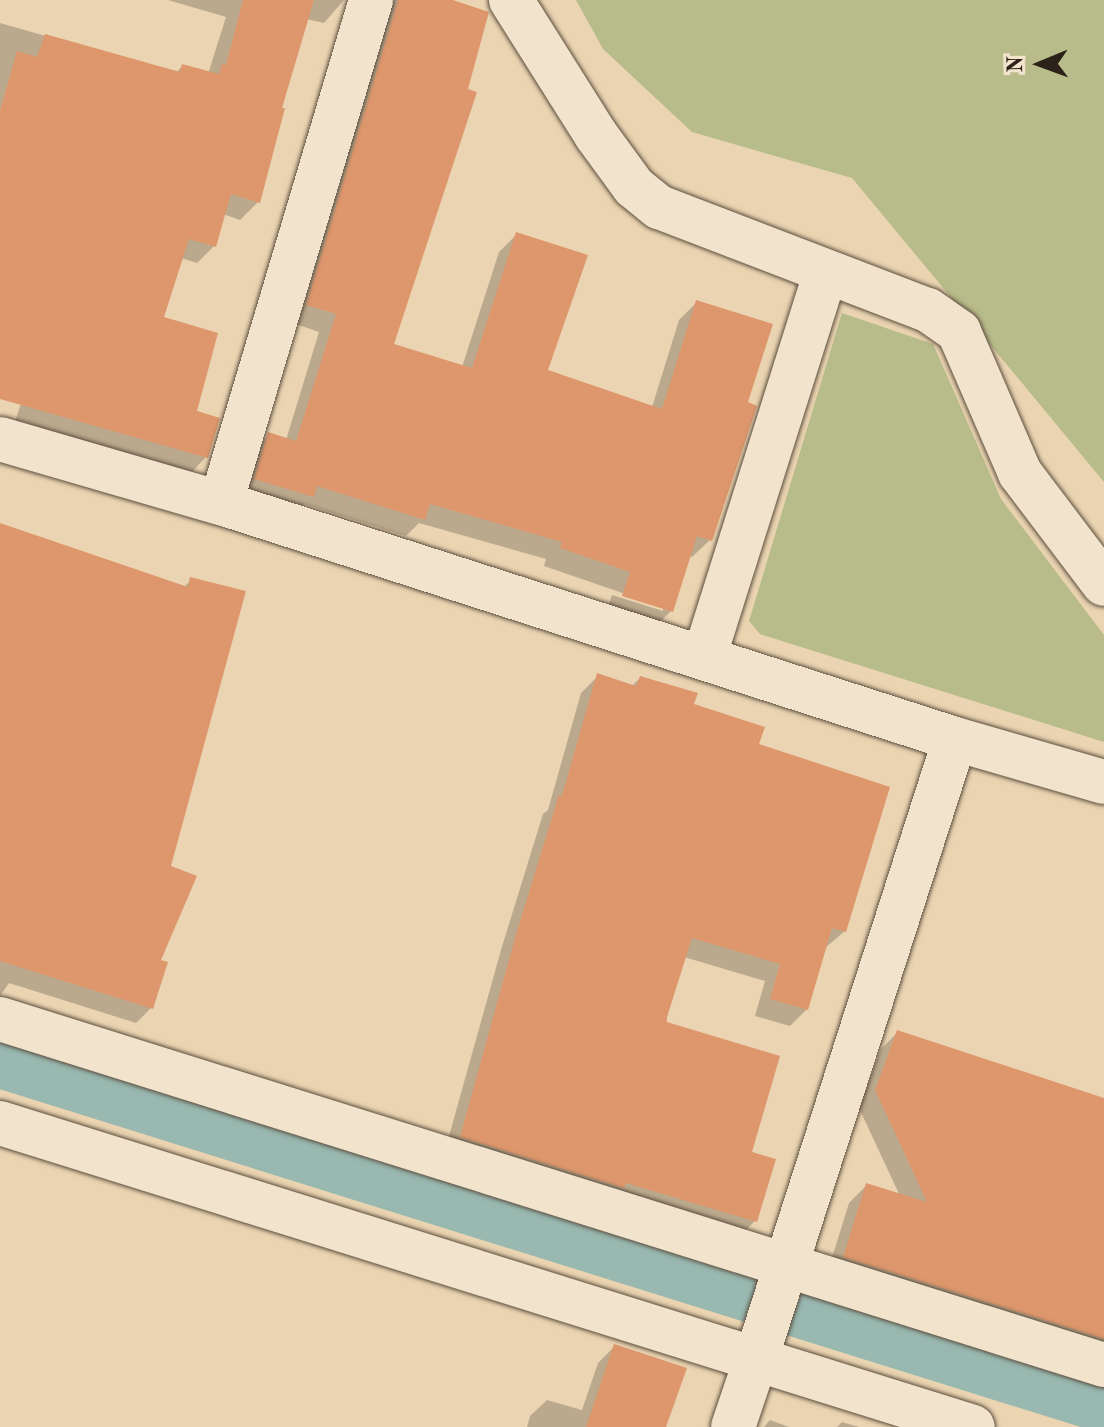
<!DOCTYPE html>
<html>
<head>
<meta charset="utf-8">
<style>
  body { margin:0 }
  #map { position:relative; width:1104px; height:1427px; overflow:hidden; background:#ead4b1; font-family:"Old Standard TT",serif }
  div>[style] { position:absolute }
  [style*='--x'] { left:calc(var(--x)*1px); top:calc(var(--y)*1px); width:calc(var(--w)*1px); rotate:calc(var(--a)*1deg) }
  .green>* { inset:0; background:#b8bc8a }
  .shadow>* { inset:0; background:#0003 }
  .canal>* { height:56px; margin:-28px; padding:0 28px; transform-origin:28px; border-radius:28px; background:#98b8b0 }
  .building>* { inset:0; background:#de976d }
  .roads { filter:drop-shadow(0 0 2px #5c4e3f) drop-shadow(0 0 2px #5c4e3f) }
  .minor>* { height:44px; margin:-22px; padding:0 22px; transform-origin:22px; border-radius:22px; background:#f1e3cc }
  .tertiary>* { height:44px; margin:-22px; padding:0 22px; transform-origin:22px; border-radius:22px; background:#f1e3cc }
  span { translate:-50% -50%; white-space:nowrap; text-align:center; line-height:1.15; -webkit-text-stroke:6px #f1e3cc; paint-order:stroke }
  .north { position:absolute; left:1000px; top:24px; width:80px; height:80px; -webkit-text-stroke:6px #f1e3cc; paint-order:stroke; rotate:269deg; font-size:22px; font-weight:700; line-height:32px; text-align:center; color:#2c2219 }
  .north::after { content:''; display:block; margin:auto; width:28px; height:36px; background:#2c2219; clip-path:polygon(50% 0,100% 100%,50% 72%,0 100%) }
</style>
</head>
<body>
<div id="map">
  <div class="green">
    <div style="clip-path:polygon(576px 0,1104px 0,1104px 482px,852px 178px,692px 132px,603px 49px)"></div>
    <div style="clip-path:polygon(842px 313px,933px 344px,1001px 499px,1104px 635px,1104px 742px,760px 634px,749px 621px)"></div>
  </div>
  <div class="shadow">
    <div style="clip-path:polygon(168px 0,344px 0,324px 23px,306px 19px,279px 109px,258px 202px,240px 220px,223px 214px,214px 246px,197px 263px,181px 258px,162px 319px,206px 457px,189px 475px,15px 422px,21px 403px,0 397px,0 23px,176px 73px,182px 66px,208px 74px,226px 17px)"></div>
    <div style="clip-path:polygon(371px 0,447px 0,391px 346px,462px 367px,499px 252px,517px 234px,545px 371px,652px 407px,679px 320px,697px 302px,746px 404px,710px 540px,692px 557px,688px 556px,671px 611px,653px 629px,606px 613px,612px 595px,663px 611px,663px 607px,544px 566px,546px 559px,419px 523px,406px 536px,304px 504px,295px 513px,238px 496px,251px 452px,269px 435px,286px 440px,319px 332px,290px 322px)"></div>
    <div style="clip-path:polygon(0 528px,183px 588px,191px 580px,159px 962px,151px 1008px,136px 1023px,9px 983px,0 996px)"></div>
    <div style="clip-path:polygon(598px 676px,632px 686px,640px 678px,757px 745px,845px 931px,825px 948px,807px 1009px,790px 1026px,755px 1016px,765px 981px,684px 957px,665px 1023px,749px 1153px,755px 1221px,738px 1238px,444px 1154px,501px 950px,543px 814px,548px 810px,581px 693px)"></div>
    <div style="clip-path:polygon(898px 1032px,1104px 1100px,1104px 1361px,827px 1274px,849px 1203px,866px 1186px,900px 1196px,859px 1108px,881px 1049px)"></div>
    <div style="clip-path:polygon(615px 1346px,664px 1427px,527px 1427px,530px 1416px,547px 1400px,582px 1410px,598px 1363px)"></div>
    <div style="clip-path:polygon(770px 1420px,789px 1427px,764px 1427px)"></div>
    <div style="clip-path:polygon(842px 1422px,859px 1427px,837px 1427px)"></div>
  </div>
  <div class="canal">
    <div style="--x:0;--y:1060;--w:1157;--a:17.35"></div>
  </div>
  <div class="building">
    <div style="clip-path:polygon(243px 0,314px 0,282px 108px,285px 108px,260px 203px,231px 194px,216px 247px,189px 239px,164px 317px,218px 333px,197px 411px,220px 418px,208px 458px,0 399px,0 111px,17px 51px,37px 57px,45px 34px,180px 72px,182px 64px,219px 74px,222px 64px,226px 65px)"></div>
    <div style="clip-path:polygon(398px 0,453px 0,489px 12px,468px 89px,477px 92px,394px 344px,472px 368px,516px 232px,588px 255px,548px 370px,662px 409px,696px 300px,773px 324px,748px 402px,757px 406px,712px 541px,697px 536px,673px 612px,622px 596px,630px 572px,560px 548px,562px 542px,430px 504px,425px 520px,317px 486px,314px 497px,254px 479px,268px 432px,296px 441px,336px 314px,306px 305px)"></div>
    <div style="clip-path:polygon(0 523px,188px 587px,190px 577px,246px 591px,171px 866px,197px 876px,161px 960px,168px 962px,153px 1009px,0 961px)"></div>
    <div style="clip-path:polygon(597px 673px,636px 686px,640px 676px,698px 693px,694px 704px,765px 727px,759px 744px,890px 787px,846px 932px,832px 928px,808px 1010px,770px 999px,780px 964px,692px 938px,667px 1017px,667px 1022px,780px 1056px,752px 1152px,776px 1159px,757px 1222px,626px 1183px,624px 1188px,460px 1137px,517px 931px,559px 795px,562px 796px)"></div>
    <div style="clip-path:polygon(897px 1030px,1104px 1098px,1104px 1339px,843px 1257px,866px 1183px,927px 1202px,875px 1090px)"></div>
    <div style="clip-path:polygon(614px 1344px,687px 1368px,666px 1427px,586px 1427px)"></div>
  </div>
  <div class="roads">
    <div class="minor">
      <div style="--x:511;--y:0;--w:160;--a:57.8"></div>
      <div style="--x:596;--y:135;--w:64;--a:53.8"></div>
      <div style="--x:634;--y:187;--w:32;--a:39"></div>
      <div style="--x:659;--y:207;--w:288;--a:21"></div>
      <div style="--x:928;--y:310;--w:38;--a:35"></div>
      <div style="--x:959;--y:332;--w:154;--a:66.6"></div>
      <div style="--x:1020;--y:473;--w:139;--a:52.9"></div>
      <div style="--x:0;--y:439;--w:230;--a:16.2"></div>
      <div style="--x:221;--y:503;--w:771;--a:17.82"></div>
      <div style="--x:955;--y:739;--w:155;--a:16.1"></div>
      <div style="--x:221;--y:503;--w:525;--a:-73.39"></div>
      <div style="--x:704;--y:658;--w:405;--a:-72.5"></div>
      <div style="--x:0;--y:1019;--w:1157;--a:17.4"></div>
      <div style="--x:0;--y:1123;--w:1019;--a:17.35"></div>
      <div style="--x:756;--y:1359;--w:651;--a:-72.21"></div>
    </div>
    <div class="tertiary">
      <div style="--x:733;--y:1427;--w:72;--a:-71.3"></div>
    </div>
  </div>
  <div class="north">N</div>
</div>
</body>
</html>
